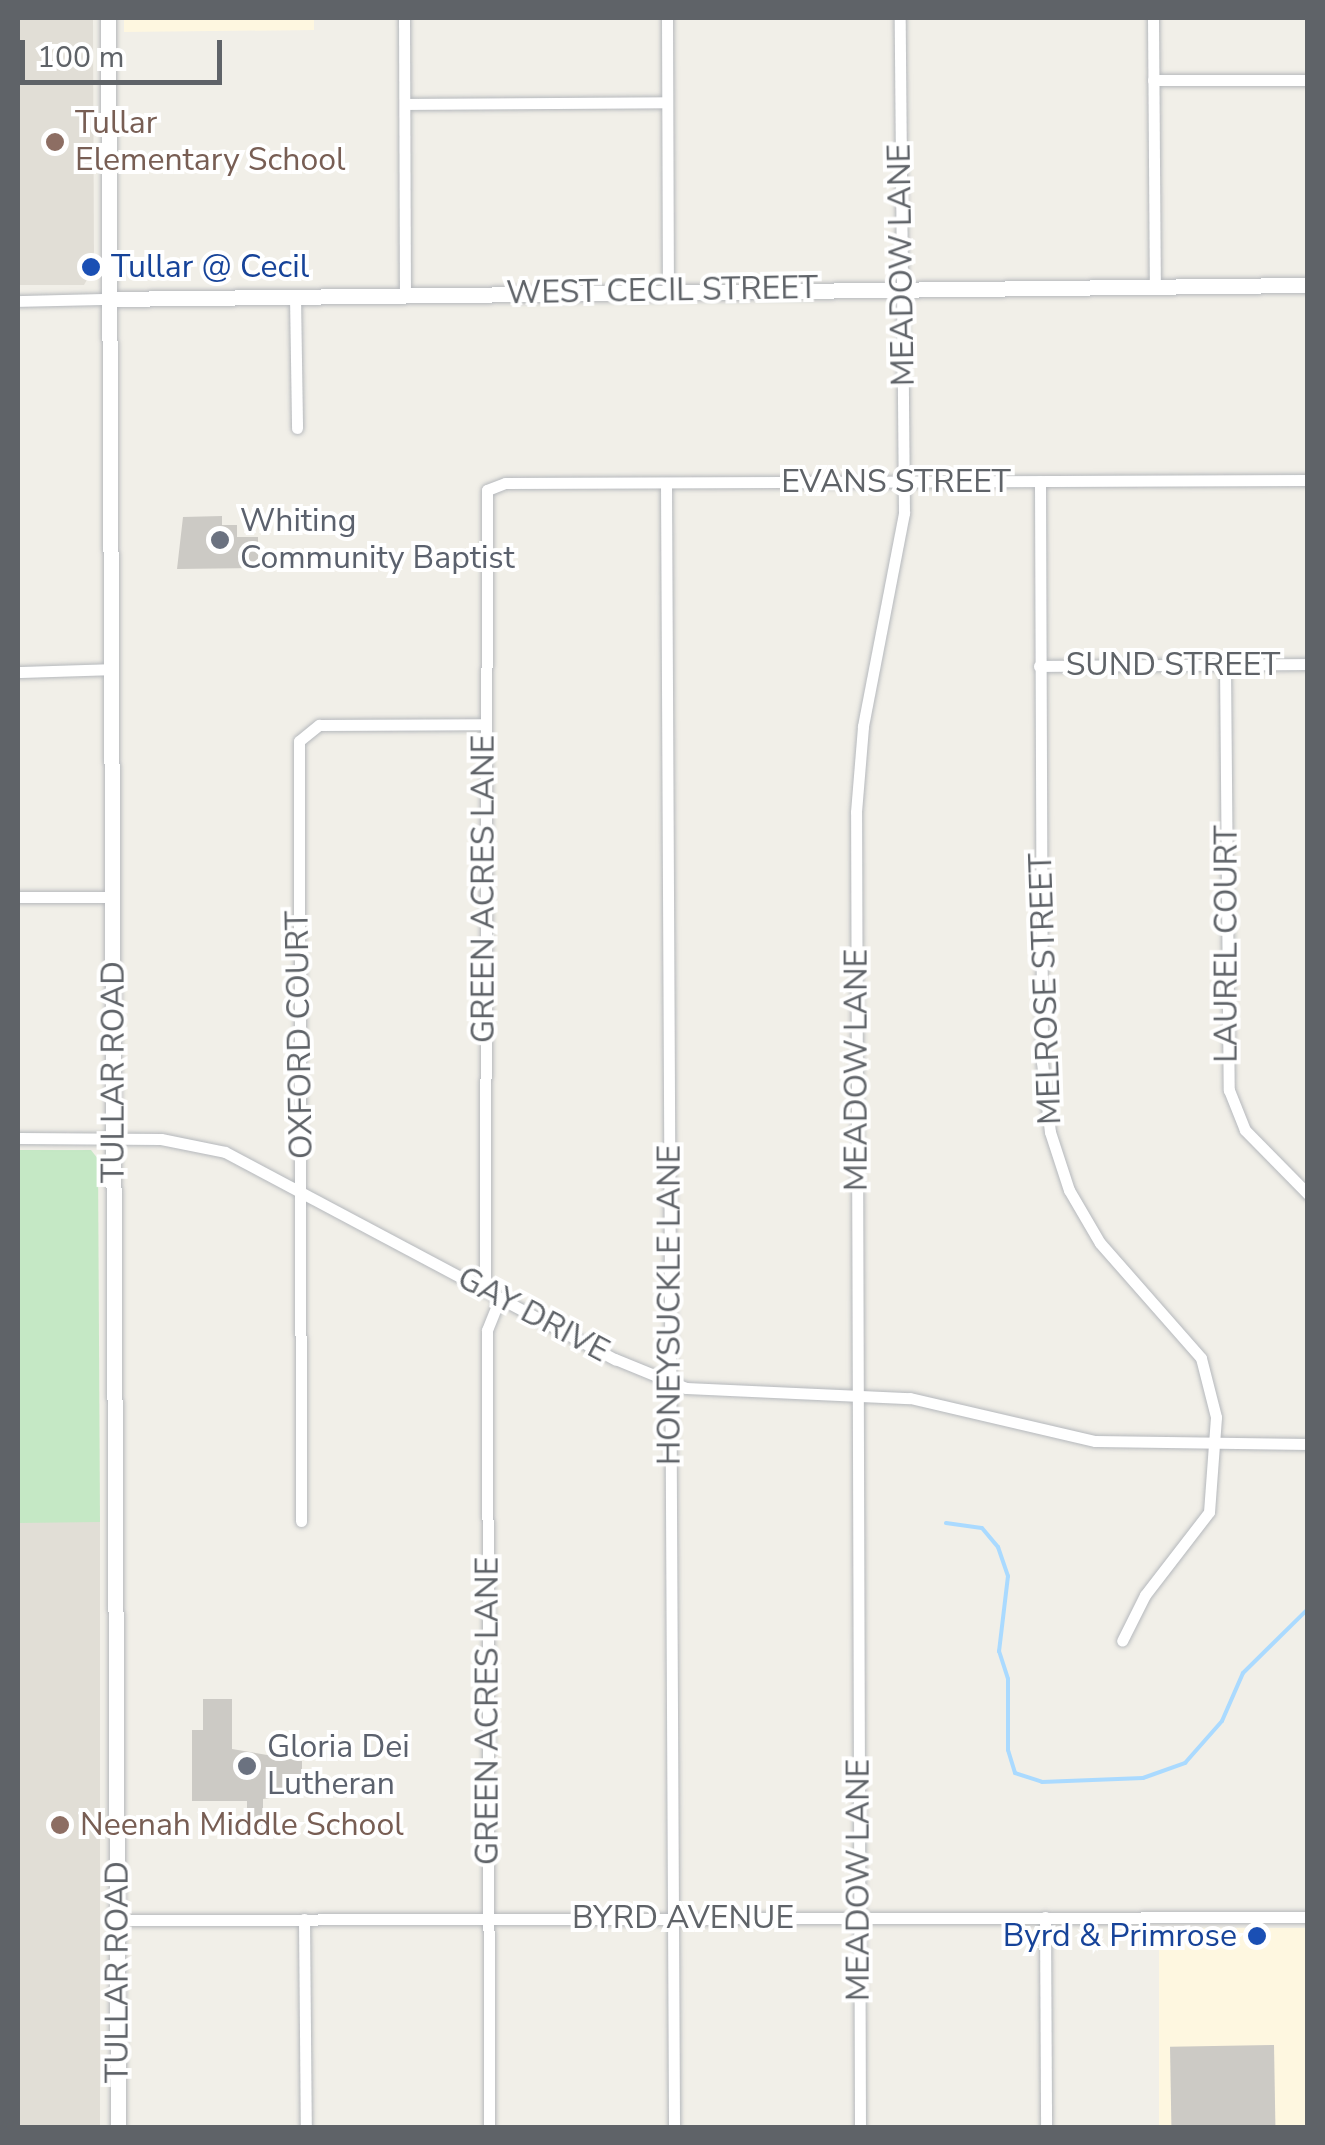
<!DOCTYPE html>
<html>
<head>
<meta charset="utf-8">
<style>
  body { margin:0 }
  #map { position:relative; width:1325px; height:2145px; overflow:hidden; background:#f1efe8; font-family:"Nunito Sans",sans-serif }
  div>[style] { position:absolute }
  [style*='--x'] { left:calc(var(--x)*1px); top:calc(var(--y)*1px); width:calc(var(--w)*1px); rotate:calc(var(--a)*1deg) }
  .commercial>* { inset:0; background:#fef7e0; transform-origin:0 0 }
  .education>* { inset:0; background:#e1ded6; transform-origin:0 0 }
  .green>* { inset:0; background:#c5e8c5 }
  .stream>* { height:4px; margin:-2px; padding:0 2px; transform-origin:2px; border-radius:2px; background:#aadaff }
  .building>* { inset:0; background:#cccac5; transform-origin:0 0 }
  .roads { filter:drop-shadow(0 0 2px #b5b8bc) drop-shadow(0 0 2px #b5b8bc) }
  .minor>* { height:11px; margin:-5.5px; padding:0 5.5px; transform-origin:5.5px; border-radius:5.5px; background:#fff }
  .secondary>* { height:15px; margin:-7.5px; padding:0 7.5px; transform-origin:7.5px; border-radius:7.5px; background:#fff }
  .dots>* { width:28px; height:28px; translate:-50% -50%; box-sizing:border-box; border:5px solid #fff; border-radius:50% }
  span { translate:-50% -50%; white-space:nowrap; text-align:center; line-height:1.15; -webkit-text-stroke:8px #fff; paint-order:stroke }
  .education-label { font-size:32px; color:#785e54 }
  .left { translate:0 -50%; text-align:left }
  .street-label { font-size:32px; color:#5f6368 }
  .transit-label { font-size:32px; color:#164399 }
  .right { translate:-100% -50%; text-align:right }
  .worship-label { font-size:32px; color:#5b616d }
  .frame { position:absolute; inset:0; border:20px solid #5f6368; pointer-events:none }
  .scale { position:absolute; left:20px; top:40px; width:202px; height:45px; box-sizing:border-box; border:5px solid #5f6368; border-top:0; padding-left:12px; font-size:30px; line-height:35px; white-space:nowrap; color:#5f6368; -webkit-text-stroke:8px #fff; paint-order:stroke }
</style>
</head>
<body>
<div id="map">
  <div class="commercial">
    <div style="clip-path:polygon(124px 18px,314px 18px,314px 30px,124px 32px)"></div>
    <div style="left:1159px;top:1928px;width:148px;height:200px"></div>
  </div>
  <div class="education">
    <div style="clip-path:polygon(18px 18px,93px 18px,94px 267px,84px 285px,18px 285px)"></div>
    <div style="left:100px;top:1522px;width:605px;height:82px;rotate:90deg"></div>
  </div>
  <div class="green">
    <div style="clip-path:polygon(18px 1150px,91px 1150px,98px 1159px,100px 1522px,18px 1523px)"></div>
  </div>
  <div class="stream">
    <div style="--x:946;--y:1523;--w:36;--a:8"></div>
    <div style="--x:982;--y:1528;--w:25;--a:50"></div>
    <div style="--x:998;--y:1547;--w:31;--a:71"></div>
    <div style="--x:1008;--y:1576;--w:76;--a:96.8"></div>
    <div style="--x:999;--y:1651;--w:29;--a:72"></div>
    <div style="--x:1008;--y:1679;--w:71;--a:90"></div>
    <div style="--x:1008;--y:1750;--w:24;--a:73"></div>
    <div style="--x:1015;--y:1773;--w:28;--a:18"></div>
    <div style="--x:1042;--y:1782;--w:101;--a:-2.3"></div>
    <div style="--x:1143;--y:1778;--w:45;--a:-19.7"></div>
    <div style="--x:1185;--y:1763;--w:56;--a:-48.6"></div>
    <div style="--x:1222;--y:1721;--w:52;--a:-66.4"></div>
    <div style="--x:1243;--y:1673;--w:91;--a:-44.6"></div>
  </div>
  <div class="building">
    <div style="clip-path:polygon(222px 516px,222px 525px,237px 525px,237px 537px,258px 537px,258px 568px,177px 569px,183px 517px)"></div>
    <div style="clip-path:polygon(203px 1699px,232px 1699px,232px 1749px,302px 1761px,302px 1793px,263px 1799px,263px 1826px,247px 1826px,247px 1801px,192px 1801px,192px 1730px,203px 1730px)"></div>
    <div style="left:1274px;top:2045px;width:83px;height:104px;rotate:89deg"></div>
  </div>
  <div class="roads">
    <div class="minor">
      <div style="--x:404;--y:18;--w:277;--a:89.8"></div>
      <div style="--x:667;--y:18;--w:273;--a:89.8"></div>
      <div style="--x:1153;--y:18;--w:268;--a:89.6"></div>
      <div style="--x:1153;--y:80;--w:155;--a:0"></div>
      <div style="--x:405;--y:104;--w:261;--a:-0.4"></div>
      <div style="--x:295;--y:296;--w:132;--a:89.1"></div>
      <div style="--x:18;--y:301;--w:89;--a:-1.3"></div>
      <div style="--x:1040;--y:481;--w:581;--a:89.8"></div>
      <div style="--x:1042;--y:1062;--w:70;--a:83.5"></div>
      <div style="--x:1050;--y:1132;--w:61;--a:71.9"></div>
      <div style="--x:1069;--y:1190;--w:61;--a:59.7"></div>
      <div style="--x:1100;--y:1243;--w:153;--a:48.7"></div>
      <div style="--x:1201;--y:1358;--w:61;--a:75.7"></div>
      <div style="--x:1216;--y:1417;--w:95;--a:94.2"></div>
      <div style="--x:1209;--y:1512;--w:105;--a:127.6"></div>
      <div style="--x:1145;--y:1595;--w:51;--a:116.6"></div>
      <div style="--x:666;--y:483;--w:1645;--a:89.72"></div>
      <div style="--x:1225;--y:664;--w:426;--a:89.5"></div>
      <div style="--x:1229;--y:1090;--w:43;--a:68.2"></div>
      <div style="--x:1245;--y:1130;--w:90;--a:45.5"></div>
      <div style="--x:1039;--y:666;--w:269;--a:-0.4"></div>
      <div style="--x:18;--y:672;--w:93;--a:-1.8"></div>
      <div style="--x:18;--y:897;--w:95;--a:0"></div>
      <div style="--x:18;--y:1138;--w:143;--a:0.4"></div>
      <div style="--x:161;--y:1139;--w:65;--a:11.5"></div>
      <div style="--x:225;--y:1152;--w:442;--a:28"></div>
      <div style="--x:615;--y:1359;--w:77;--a:22.2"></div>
      <div style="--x:686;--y:1388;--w:224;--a:2.6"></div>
      <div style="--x:910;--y:1398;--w:190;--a:13.1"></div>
      <div style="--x:1095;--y:1441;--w:213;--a:0.8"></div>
      <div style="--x:485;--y:1289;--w:799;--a:-89.86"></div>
      <div style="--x:487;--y:490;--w:19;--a:-21"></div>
      <div style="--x:505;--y:483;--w:803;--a:-0.21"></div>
      <div style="--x:301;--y:1521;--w:780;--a:-90.15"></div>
      <div style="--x:299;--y:741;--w:26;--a:-39"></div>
      <div style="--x:319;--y:725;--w:164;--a:-0.3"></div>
      <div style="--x:1045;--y:1917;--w:211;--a:89.7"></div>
      <div style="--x:304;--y:1919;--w:209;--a:89.5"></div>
      <div style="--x:119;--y:1920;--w:1189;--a:-0.14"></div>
      <div style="--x:489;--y:2128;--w:798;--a:-90.14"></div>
      <div style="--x:487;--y:1330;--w:35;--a:-68"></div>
      <div style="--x:860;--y:2128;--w:1316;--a:-90.17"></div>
      <div style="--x:856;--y:812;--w:86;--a:-85.3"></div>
      <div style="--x:863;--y:726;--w:217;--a:-79.1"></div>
      <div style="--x:904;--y:513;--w:495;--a:-90.5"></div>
    </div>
    <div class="secondary">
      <div style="--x:108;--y:18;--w:2110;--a:89.73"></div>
      <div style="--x:107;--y:299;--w:1201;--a:-0.67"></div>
    </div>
  </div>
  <div class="dots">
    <div style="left:55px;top:142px;background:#8d6e63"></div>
    <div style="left:91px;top:267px;background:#1a4fb4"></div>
    <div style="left:220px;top:540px;background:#6b7280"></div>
    <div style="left:247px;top:1766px;background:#6b7280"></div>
    <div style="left:60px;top:1825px;background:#8d6e63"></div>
    <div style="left:1257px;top:1936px;background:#1a4fb4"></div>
  </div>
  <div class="education-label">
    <span class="left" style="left:75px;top:142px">Tullar<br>Elementary School</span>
    <span class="left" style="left:80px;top:1825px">Neenah Middle School</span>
  </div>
  <div class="street-label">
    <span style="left:902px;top:265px;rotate:-91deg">MEADOW LANE</span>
    <span style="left:662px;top:291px;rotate:-1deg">WEST CECIL STREET</span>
    <span style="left:896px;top:482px">EVANS STREET</span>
    <span style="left:1173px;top:665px">SUND STREET</span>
    <span style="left:484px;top:889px;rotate:-90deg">GREEN ACRES LANE</span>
    <span style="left:1227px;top:944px;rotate:-90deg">LAUREL COURT</span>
    <span style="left:1046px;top:989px;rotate:-92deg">MELROSE STREET</span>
    <span style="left:300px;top:1035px;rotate:-91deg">OXFORD COURT</span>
    <span style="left:857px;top:1070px;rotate:-90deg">MEADOW LANE</span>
    <span style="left:114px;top:1072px;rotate:-90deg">TULLAR ROAD</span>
    <span style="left:670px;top:1305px;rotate:-90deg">HONEYSUCKLE LANE</span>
    <span style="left:533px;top:1315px;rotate:28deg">GAY DRIVE</span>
    <span style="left:488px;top:1711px;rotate:-90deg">GREEN ACRES LANE</span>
    <span style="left:859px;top:1880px;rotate:-90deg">MEADOW LANE</span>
    <span style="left:683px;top:1918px">BYRD AVENUE</span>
    <span style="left:118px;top:1972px;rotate:-90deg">TULLAR ROAD</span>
  </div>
  <div class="transit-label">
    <span class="left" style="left:111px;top:267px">Tullar @ Cecil</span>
    <span class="right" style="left:1237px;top:1936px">Byrd &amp; Primrose</span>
  </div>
  <div class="worship-label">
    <span class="left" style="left:240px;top:540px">Whiting<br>Community Baptist</span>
    <span class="left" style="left:267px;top:1766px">Gloria Dei<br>Lutheran</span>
  </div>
  <div class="frame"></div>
  <div class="scale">100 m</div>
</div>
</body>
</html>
